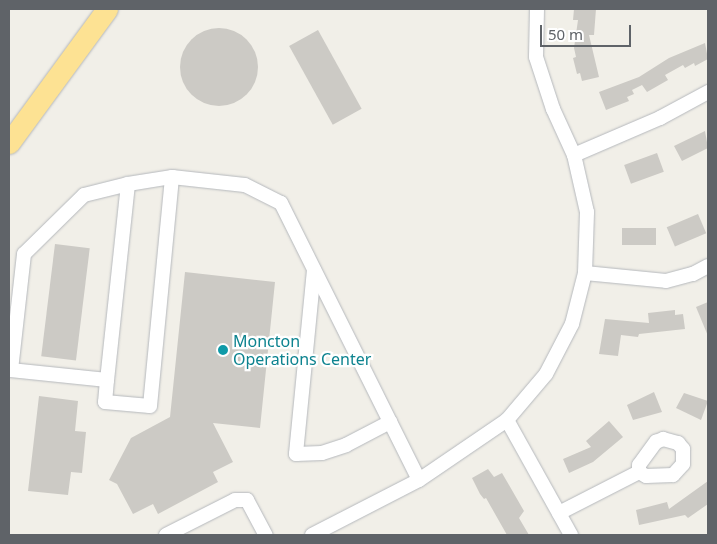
<!DOCTYPE html>
<html>
<head>
<meta charset="utf-8">
<style>
  body { margin:0 }
  #map { position:relative; width:717px; height:544px; overflow:hidden; background:#f1efe8; font-family:"Noto Sans",sans-serif }
  div>[style] { position:absolute }
  [style*='--x'] { left:calc(var(--x)*1px); top:calc(var(--y)*1px); width:calc(var(--w)*1px); rotate:calc(var(--a)*1deg) }
  .building>* { inset:0; background:#cccac5; transform-origin:0 0 }
  .round { border-radius:50% }
  .roads { filter:drop-shadow(0 0 1px #b5b8bc) drop-shadow(0 0 1px #b5b8bc) }
  .minor>* { height:14px; margin:-7px; padding:0 7px; transform-origin:7px; border-radius:7px; background:#fff }
  .highway>* { height:21px; margin:-10.5px; padding:0 10.5px; transform-origin:10.5px; border-radius:10.5px; background:#fde293 }
  .dots>* { width:14px; height:14px; translate:-50% -50%; box-sizing:border-box; border:2px solid #fff; border-radius:50% }
  span { translate:-50% -50%; white-space:nowrap; text-align:center; line-height:1.15; -webkit-text-stroke:4.5px #fff; paint-order:stroke }
  .culture-label { font-size:16px; color:#0d838f }
  .left { translate:0 -50%; text-align:left }
  .frame { position:absolute; inset:0; border:10px solid #5f6368; pointer-events:none }
  .scale { position:absolute; left:540px; top:25px; width:91px; height:22px; box-sizing:border-box; border:2px solid #5f6368; border-top:0; padding-left:6px; font-size:15px; line-height:18px; white-space:nowrap; color:#5f6368; -webkit-text-stroke:4px #fff; paint-order:stroke }
</style>
</head>
<body>
<div id="map">
  <div class="building">
    <div style="clip-path:polygon(574px 9px,596px 9px,594px 35px,589px 35px,599px 77px,582px 81px,580px 73px,577px 74px,573px 58px,576px 57px,574px 48px,578px 20px,573px 20px)"></div>
    <div class="round" style="left:180px;top:28px;width:78px;height:78px"></div>
    <div style="left:318px;top:30px;width:90px;height:33px;rotate:61deg"></div>
    <div style="clip-path:polygon(705px 43px,708px 59px,695px 66px,694px 63px,685px 68px,683px 65px,665px 75px,668px 80px,647px 92px,642px 85px,632px 90px,634px 94px,627px 97px,629px 101px,606px 110px,599px 92px,639px 77px,669px 58px)"></div>
    <div style="clip-path:polygon(705px 131px,708px 148px,682px 161px,674px 146px)"></div>
    <div style="left:657px;top:153px;width:20px;height:35px;rotate:70deg"></div>
    <div style="left:698px;top:214px;width:21px;height:34px;rotate:67deg"></div>
    <div style="left:656px;top:228px;width:17px;height:34px;rotate:90deg"></div>
    <div style="left:55px;top:244px;width:35px;height:113px;rotate:7deg"></div>
    <div style="clip-path:polygon(185px 272px,275px 282px,260px 428px,213px 423px,233px 462px,213px 472px,218px 482px,158px 514px,153px 504px,133px 514px,117px 484px,109px 480px,131px 438px,170px 417px)"></div>
    <div style="clip-path:polygon(708px 302px,708px 336px,696px 307px)"></div>
    <div style="clip-path:polygon(675px 310px,675px 315px,683px 314px,685px 329px,639px 334px,638px 337px,621px 335px,618px 356px,599px 354px,605px 319px,649px 323px,648px 313px)"></div>
    <div style="clip-path:polygon(654px 392px,662px 412px,633px 420px,627px 405px)"></div>
    <div style="clip-path:polygon(684px 393px,708px 401px,701px 420px,676px 408px)"></div>
    <div style="clip-path:polygon(39px 396px,78px 401px,75px 431px,86px 432px,82px 473px,71px 472px,68px 495px,28px 491px)"></div>
    <div style="clip-path:polygon(609px 421px,623px 437px,593px 462px,569px 473px,563px 459px,591px 447px,586px 441px)"></div>
    <div style="clip-path:polygon(488px 469px,494px 477px,502px 473px,524px 511px,519px 518px,529px 535px,507px 535px,486px 498px,484px 499px,480px 494px,472px 478px)"></div>
    <div style="clip-path:polygon(708px 481px,708px 504px,688px 518px,685px 515px,639px 525px,636px 510px,667px 502px,669px 509px)"></div>
  </div>
  <div class="roads">
    <div class="minor">
      <div style="--x:574;--y:155;--w:94;--a:-23.3"></div>
      <div style="--x:660;--y:118;--w:55;--a:-28.4"></div>
      <div style="--x:128;--y:184;--w:197;--a:96.1"></div>
      <div style="--x:107;--y:380;--w:97;--a:-174.1"></div>
      <div style="--x:11;--y:370;--w:117;--a:-83.6"></div>
      <div style="--x:24;--y:254;--w:84;--a:-44.5"></div>
      <div style="--x:84;--y:195;--w:45;--a:-14"></div>
      <div style="--x:128;--y:184;--w:45;--a:-9"></div>
      <div style="--x:172;--y:177;--w:73;--a:6.3"></div>
      <div style="--x:245;--y:185;--w:40;--a:26.6"></div>
      <div style="--x:281;--y:203;--w:309;--a:63.5"></div>
      <div style="--x:314;--y:270;--w:185;--a:95.6"></div>
      <div style="--x:296;--y:454;--w:26;--a:-2"></div>
      <div style="--x:322;--y:453;--w:25;--a:-18"></div>
      <div style="--x:346;--y:445;--w:50;--a:-27.6"></div>
      <div style="--x:585;--y:273;--w:81;--a:5.6"></div>
      <div style="--x:666;--y:281;--w:28;--a:-15"></div>
      <div style="--x:693;--y:274;--w:17;--a:-28"></div>
      <div style="--x:107;--y:380;--w:22;--a:95"></div>
      <div style="--x:105;--y:402;--w:45;--a:5.1"></div>
      <div style="--x:150;--y:406;--w:230;--a:-84.5"></div>
      <div style="--x:507;--y:420;--w:132;--a:60.9"></div>
      <div style="--x:663;--y:439;--w:16;--a:15"></div>
      <div style="--x:678;--y:443;--w:8;--a:50"></div>
      <div style="--x:683;--y:449;--w:15;--a:90"></div>
      <div style="--x:683;--y:464;--w:15;--a:132"></div>
      <div style="--x:673;--y:475;--w:27;--a:178"></div>
      <div style="--x:646;--y:476;--w:8;--a:-150"></div>
      <div style="--x:639;--y:472;--w:7;--a:-90"></div>
      <div style="--x:639;--y:465;--w:29;--a:-54"></div>
      <div style="--x:656;--y:442;--w:8;--a:-23"></div>
      <div style="--x:559;--y:513;--w:90;--a:-27.1"></div>
      <div style="--x:166;--y:535;--w:77;--a:-26.9"></div>
      <div style="--x:235;--y:500;--w:12;--a:0"></div>
      <div style="--x:247;--y:500;--w:40;--a:62"></div>
      <div style="--x:312;--y:535;--w:120;--a:-27.2"></div>
      <div style="--x:419;--y:480;--w:107;--a:-34.3"></div>
      <div style="--x:507;--y:420;--w:60;--a:-49.7"></div>
      <div style="--x:546;--y:374;--w:56;--a:-62.5"></div>
      <div style="--x:572;--y:324;--w:53;--a:-75.7"></div>
      <div style="--x:585;--y:273;--w:61;--a:-88.1"></div>
      <div style="--x:587;--y:212;--w:58;--a:-102.8"></div>
      <div style="--x:574;--y:155;--w:51;--a:-114.5"></div>
      <div style="--x:553;--y:109;--w:55;--a:-108.1"></div>
      <div style="--x:536;--y:57;--w:48;--a:-88.8"></div>
    </div>
    <div class="highway">
      <div style="--x:9;--y:143;--w:166;--a:-53.8"></div>
    </div>
  </div>
  <div class="dots">
    <div style="left:223px;top:350px;background:#0f9aa8"></div>
  </div>
  <div class="culture-label">
    <span class="left" style="left:233px;top:350px">Moncton<br>Operations Center</span>
  </div>
  <div class="frame"></div>
  <div class="scale">50 m</div>
</div>
</body>
</html>
